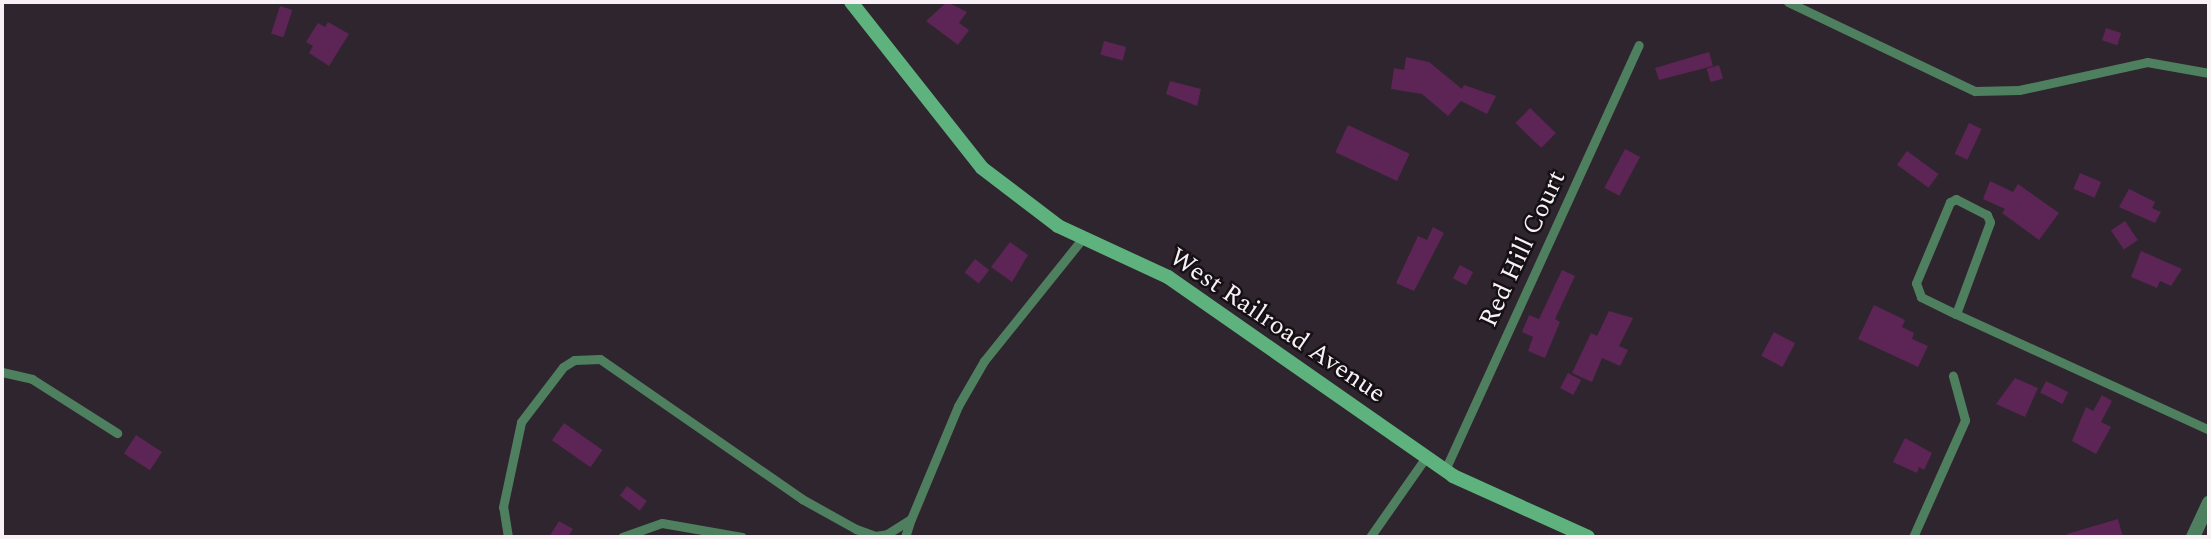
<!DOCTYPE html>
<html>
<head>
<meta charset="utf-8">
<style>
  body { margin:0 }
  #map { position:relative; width:2211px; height:539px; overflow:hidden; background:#2f252e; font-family:Spectral,serif }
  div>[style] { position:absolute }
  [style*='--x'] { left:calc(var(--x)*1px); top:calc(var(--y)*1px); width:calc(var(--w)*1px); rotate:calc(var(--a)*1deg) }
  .building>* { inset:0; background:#5d2456; transform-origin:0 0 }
  .service>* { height:9px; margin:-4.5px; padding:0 4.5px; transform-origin:4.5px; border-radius:4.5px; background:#4e805f }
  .minor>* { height:14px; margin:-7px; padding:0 7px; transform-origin:7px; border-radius:7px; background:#4e805f }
  .secondary>* { height:14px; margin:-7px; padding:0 7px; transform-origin:7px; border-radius:7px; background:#5eb27d }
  span { translate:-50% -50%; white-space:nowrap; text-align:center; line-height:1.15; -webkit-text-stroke:5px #151014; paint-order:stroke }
  .street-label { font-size:26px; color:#f7f0f5 }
  .frame { position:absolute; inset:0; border:4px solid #f7f0f5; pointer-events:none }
</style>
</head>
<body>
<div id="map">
  <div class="building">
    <div style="clip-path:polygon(947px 2px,967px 12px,959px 23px,969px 30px,958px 45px,926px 21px)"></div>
    <div style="left:280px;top:6px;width:13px;height:29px;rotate:18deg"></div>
    <div style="clip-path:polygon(328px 22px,349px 34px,329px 66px,309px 53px,313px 46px,306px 42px,318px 23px,325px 27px)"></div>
    <div style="left:2106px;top:28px;width:16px;height:13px;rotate:18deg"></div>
    <div style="left:1104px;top:41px;width:23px;height:14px;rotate:15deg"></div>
    <div style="clip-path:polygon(1709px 52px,1713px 66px,1659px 80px,1655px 68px)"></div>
    <div style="clip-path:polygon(1406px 57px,1429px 62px,1462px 89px,1464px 85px,1496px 96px,1487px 114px,1461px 101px,1448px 116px,1422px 94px,1391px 89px,1394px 68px,1404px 70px)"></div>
    <div style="left:1719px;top:65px;width:14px;height:13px;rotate:73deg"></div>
    <div style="clip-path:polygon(1170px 81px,1201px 89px,1197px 106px,1166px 94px)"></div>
    <div style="left:1530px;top:108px;width:36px;height:21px;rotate:44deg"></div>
    <div style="left:1969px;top:123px;width:14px;height:34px;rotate:25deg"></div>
    <div style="left:1348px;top:125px;width:68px;height:30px;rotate:25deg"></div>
    <div style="left:1625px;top:149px;width:17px;height:44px;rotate:28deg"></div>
    <div style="left:1907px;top:151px;width:39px;height:17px;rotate:36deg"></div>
    <div style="left:2080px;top:173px;width:23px;height:17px;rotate:23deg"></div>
    <div style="clip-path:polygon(1990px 181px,2013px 192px,2018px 184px,2059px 213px,2039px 240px,2002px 213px,2005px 209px,1983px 199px)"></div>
    <div style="clip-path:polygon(2129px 189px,2155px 202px,2152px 208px,2161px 212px,2155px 223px,2119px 207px)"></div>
    <div style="left:2125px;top:221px;width:23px;height:17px;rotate:56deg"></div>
    <div style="clip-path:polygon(1433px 227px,1444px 233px,1414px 291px,1396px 283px,1418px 236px,1427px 240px)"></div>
    <div style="clip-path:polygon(1010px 242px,1028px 255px,1012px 282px,991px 267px)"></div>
    <div style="clip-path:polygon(2141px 251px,2182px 269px,2171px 286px,2160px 281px,2157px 288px,2131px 277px)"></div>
    <div style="left:975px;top:259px;width:18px;height:17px;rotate:38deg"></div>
    <div style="left:1460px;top:265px;width:15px;height:15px;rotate:28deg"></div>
    <div style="clip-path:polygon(1562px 270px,1575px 276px,1555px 319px,1560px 322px,1545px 358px,1528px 351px,1533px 337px,1522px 332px,1529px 315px,1539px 319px)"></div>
    <div style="clip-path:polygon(1874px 305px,1905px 320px,1902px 327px,1914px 333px,1912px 339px,1928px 346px,1918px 367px,1858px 339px)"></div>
    <div style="clip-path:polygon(1609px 311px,1633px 318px,1619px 346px,1628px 350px,1620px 366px,1602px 358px,1592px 382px,1572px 373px,1591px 333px,1597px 336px)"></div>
    <div style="left:1774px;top:332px;width:24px;height:27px;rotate:28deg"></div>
    <div style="left:1568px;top:373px;width:15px;height:17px;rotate:28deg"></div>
    <div style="clip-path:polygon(2015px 378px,2038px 388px,2025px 417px,1996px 404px)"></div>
    <div style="left:2046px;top:381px;width:25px;height:13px;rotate:27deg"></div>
    <div style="clip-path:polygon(2102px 395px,2112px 401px,2101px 422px,2111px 427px,2096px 454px,2072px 441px,2086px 407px,2093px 411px)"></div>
    <div style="left:564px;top:423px;width:47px;height:21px;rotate:35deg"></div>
    <div style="left:136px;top:435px;width:31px;height:22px;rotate:33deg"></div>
    <div style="clip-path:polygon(1905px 438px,1932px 453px,1924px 470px,1919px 467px,1917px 473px,1893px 462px)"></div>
    <div style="left:627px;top:486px;width:25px;height:12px;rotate:37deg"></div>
    <div style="clip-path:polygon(2118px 519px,2123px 537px,2068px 537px,2067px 534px)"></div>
    <div style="clip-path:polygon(559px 521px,573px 529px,568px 537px,549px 537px)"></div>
  </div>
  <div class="service">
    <div style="--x:1788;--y:2;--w:207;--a:25.5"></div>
    <div style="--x:1975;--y:91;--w:44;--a:-1.3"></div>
    <div style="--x:2019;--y:90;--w:131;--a:-12.3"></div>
    <div style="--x:2147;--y:62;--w:63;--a:10.1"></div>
    <div style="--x:1956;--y:314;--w:98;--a:-69.7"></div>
    <div style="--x:1990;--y:222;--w:8;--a:-113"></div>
    <div style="--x:1987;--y:215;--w:35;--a:-153"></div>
    <div style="--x:1956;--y:199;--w:7;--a:153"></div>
    <div style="--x:1950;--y:202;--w:88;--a:112.8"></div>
    <div style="--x:1916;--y:283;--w:15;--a:70"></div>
    <div style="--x:1921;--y:297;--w:39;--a:26"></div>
    <div style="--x:1956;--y:314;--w:278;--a:24.6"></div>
    <div style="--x:2;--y:372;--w:31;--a:13"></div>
    <div style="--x:32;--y:379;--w:101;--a:32.4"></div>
    <div style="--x:1445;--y:470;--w:467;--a:-65.5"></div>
    <div style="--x:508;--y:537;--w:30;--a:-99"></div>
    <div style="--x:503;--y:507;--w:87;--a:-78"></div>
    <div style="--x:521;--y:422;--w:69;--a:-52.6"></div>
    <div style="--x:563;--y:367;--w:13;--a:-32"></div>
    <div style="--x:574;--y:360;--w:26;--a:-2"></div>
    <div style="--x:600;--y:359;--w:246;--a:34.7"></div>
    <div style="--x:802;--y:499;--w:62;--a:29.1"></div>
    <div style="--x:856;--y:529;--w:20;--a:20"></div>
    <div style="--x:875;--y:536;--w:12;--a:-9"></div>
    <div style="--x:887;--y:534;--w:28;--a:-32"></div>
    <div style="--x:911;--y:519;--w:122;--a:-67.4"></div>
    <div style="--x:958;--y:406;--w:52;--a:-60"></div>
    <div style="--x:984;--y:361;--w:156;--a:-51.2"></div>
    <div style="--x:622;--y:537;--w:42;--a:-19.3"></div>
    <div style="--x:662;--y:523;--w:81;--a:9.9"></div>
    <div style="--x:905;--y:537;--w:19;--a:-72"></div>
    <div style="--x:1370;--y:537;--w:98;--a:-55"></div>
    <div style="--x:1913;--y:537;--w:128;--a:-66"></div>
    <div style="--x:1965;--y:420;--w:46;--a:-105.3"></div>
  </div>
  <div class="minor">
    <div style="--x:2193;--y:537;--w:38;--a:-65"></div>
  </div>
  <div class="secondary">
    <div style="--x:851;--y:2;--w:211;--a:51.7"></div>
    <div style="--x:982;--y:168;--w:96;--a:37.3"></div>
    <div style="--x:1058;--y:226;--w:121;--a:24.9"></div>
    <div style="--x:1168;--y:277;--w:348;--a:34.9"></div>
    <div style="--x:1453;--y:476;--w:148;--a:24.3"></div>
  </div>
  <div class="street-label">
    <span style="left:1523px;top:249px;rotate:-65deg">Red Hill Court</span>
    <span style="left:1277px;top:326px;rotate:34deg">West Railroad Avenue</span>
  </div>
  <div class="frame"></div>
</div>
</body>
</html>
